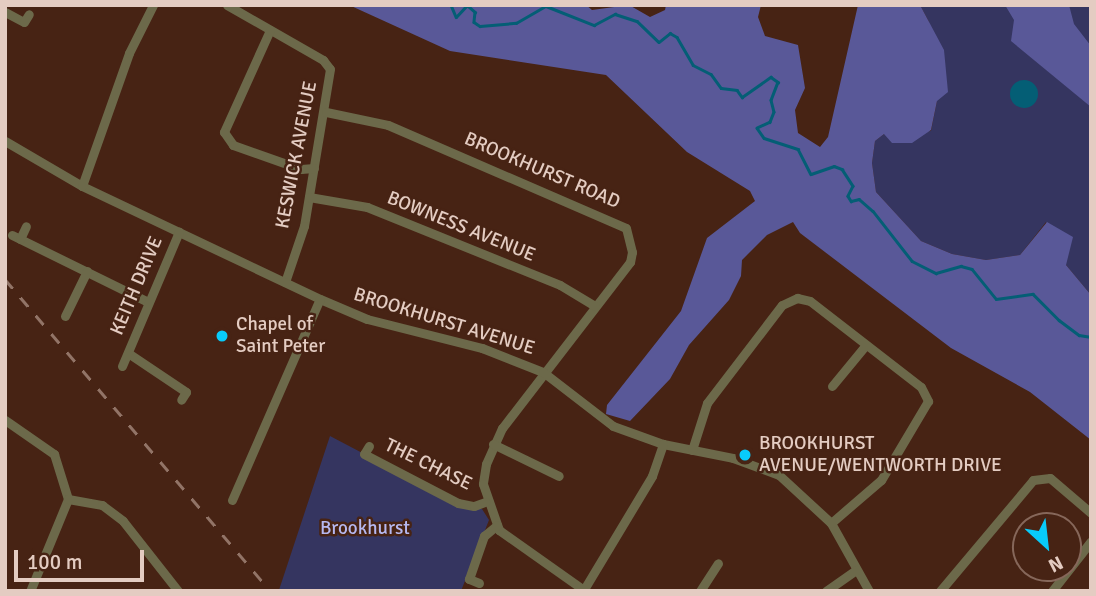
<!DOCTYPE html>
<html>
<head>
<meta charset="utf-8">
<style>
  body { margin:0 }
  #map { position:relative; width:1096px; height:596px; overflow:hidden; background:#472314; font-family:Signika,sans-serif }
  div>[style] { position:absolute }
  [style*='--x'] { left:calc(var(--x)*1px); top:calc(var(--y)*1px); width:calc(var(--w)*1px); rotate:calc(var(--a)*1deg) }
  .green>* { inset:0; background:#353560 }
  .forest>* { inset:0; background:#595898 }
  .water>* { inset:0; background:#045e75 }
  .round { border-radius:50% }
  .stream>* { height:2.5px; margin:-1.25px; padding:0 1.25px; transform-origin:1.25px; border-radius:1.25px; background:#045e75 }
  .street>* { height:9px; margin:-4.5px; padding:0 4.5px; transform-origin:4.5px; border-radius:4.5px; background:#6c694a }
  .rail>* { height:2.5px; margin-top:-1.25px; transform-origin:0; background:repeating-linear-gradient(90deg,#927467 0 12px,transparent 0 24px) }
  .dots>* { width:19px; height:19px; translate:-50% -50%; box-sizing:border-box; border:4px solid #472314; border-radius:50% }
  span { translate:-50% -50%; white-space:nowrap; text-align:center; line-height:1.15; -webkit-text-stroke:5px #472314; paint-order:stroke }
  .street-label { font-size:19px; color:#e4ccc2 }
  .poi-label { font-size:19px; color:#e4ccc2 }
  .left { translate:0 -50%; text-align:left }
  .park-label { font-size:19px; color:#b6b8f0 }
  .frame { position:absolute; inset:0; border:7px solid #e4ccc2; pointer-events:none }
  .north { position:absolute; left:1012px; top:512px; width:70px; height:70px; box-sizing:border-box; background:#472314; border:2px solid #86675a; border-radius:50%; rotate:153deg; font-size:19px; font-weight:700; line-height:28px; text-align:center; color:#e4ccc2 }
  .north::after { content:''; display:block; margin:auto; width:24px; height:32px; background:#08cbfa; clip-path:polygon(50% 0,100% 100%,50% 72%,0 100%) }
  .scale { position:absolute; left:14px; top:550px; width:130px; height:32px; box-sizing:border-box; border:4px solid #e4ccc2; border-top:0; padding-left:9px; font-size:21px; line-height:24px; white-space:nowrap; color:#e4ccc2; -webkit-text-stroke:5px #472314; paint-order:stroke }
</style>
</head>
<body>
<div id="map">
  <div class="green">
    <div style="clip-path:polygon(920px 5px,1091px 5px,1091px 295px,1066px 265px,1046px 222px,1020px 255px,986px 260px,952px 254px,921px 241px,876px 192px,872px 163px,875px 141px,884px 134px,931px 131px,937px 101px,929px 22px)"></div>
    <div style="clip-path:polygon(330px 436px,469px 509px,482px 509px,489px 520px,461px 591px,279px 590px)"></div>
  </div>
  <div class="forest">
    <div style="clip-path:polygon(349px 5px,586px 5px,592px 10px,629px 5px,650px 17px,665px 10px,666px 5px,761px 5px,758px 17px,765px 36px,798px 45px,805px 88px,795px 110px,798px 133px,820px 147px,828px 137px,858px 5px,920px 5px,944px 50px,948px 92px,937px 101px,931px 130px,912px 143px,892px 143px,884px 134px,875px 141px,872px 163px,876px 192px,921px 241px,952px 254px,986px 260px,1020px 255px,1047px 222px,1073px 237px,1066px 265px,1091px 295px,1091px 440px,1030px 392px,951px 348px,800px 233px,793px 222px,767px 235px,742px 260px,741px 276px,729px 300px,689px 345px,670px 379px,630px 421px,606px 414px,607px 405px,681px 311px,707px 238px,755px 201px,750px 191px,687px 152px,606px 75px,450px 51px)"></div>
    <div style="clip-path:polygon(1005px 5px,1069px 5px,1074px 24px,1091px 46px,1091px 107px,1011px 41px,1014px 20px)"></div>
  </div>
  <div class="water">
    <div class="round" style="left:1010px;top:80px;width:28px;height:28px"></div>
  </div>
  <div class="stream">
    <div style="--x:451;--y:5;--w:13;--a:67"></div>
    <div style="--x:456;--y:17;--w:16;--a:-47"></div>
    <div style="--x:467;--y:5;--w:11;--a:41"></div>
    <div style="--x:475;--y:12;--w:10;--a:96"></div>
    <div style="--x:474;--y:22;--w:7;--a:34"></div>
    <div style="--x:480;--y:26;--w:36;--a:-5"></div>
    <div style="--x:516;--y:23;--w:34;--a:-30"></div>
    <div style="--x:546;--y:6;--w:52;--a:21.6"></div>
    <div style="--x:594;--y:25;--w:24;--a:-28"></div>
    <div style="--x:615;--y:14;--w:23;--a:18"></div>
    <div style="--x:637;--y:21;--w:30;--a:44"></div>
    <div style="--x:659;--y:42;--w:14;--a:-39"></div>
    <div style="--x:670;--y:33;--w:8;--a:30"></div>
    <div style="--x:677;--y:37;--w:32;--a:60"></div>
    <div style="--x:693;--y:65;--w:20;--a:27"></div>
    <div style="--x:711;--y:74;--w:17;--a:54"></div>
    <div style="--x:721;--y:88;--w:16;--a:7"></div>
    <div style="--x:737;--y:90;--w:9;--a:54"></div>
    <div style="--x:742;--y:97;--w:35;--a:-35"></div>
    <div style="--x:771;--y:77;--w:9;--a:36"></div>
    <div style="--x:778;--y:82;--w:19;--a:111"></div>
    <div style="--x:771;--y:100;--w:12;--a:76"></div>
    <div style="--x:774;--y:112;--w:11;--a:112"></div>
    <div style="--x:770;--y:122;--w:14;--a:155"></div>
    <div style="--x:757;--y:128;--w:12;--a:55"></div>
    <div style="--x:764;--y:138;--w:36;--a:18"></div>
    <div style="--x:798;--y:149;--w:28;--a:63"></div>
    <div style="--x:811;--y:174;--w:24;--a:-19"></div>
    <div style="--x:834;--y:166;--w:9;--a:21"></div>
    <div style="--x:842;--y:169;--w:20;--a:57"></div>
    <div style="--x:853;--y:186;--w:11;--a:117"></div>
    <div style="--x:848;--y:196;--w:6;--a:59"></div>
    <div style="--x:851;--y:201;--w:8;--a:-14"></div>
    <div style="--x:859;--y:199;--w:18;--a:41"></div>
    <div style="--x:873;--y:211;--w:63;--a:52"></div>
    <div style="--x:912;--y:261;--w:27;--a:27"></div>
    <div style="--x:936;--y:273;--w:26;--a:-16"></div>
    <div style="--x:961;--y:266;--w:11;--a:15"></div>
    <div style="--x:972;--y:269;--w:38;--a:51"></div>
    <div style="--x:996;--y:299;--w:37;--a:-8"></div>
    <div style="--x:1033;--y:294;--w:37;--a:45"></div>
    <div style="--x:1059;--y:320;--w:25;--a:37"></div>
    <div style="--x:1079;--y:335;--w:12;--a:9"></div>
  </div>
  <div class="street">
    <div style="--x:227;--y:5;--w:111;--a:29.8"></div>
    <div style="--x:323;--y:60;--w:11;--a:52"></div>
    <div style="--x:330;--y:69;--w:159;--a:99.4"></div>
    <div style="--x:304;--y:226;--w:59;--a:108.7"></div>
    <div style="--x:5;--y:12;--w:21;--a:28"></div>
    <div style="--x:24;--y:22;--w:9;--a:-58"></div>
    <div style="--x:270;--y:30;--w:112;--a:114.3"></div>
    <div style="--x:224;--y:132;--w:16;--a:55"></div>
    <div style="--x:233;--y:145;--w:72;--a:19.4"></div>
    <div style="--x:301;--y:169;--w:13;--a:-4"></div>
    <div style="--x:326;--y:112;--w:63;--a:11.8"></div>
    <div style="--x:388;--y:125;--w:259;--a:23.4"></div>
    <div style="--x:626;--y:228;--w:25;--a:76"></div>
    <div style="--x:632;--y:252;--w:10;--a:101"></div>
    <div style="--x:630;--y:262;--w:210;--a:127.6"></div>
    <div style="--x:502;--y:428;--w:39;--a:114"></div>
    <div style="--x:486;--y:464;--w:20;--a:99"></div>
    <div style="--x:483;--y:484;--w:49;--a:70.8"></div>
    <div style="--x:499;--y:530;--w:105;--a:35.3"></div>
    <div style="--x:5;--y:141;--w:89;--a:30.3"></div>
    <div style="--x:82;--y:186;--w:263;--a:25.4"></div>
    <div style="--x:320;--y:299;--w:51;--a:23.1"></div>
    <div style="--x:367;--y:319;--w:119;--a:14.2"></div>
    <div style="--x:482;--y:348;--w:66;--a:21.5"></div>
    <div style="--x:543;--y:372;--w:88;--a:37.6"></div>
    <div style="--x:613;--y:426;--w:53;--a:19.8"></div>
    <div style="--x:663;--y:444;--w:71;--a:11.3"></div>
    <div style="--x:733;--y:458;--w:49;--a:20.3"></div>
    <div style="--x:779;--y:475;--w:71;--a:42.7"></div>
    <div style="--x:831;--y:523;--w:78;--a:60.8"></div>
    <div style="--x:82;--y:186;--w:141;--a:-70.5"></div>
    <div style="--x:129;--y:53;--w:54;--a:-63.4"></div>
    <div style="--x:309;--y:197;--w:59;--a:9.8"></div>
    <div style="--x:367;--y:207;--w:208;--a:22"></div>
    <div style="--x:560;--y:285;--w:41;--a:31"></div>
    <div style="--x:12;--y:235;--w:152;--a:26.2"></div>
    <div style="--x:20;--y:239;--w:14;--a:-65"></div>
    <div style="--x:65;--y:316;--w:50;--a:-63.9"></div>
    <div style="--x:128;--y:353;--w:70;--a:33.9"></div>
    <div style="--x:186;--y:392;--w:9;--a:122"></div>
    <div style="--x:122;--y:366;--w:146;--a:-67"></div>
    <div style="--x:832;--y:386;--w:52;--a:-50.5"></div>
    <div style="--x:5;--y:420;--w:60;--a:34.8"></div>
    <div style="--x:54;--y:454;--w:47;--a:72.7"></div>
    <div style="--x:68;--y:499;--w:100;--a:112.4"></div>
    <div style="--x:493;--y:444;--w:73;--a:25.9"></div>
    <div style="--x:369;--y:446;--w:9;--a:122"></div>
    <div style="--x:364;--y:454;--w:106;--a:27.5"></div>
    <div style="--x:458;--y:503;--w:16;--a:11"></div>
    <div style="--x:474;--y:506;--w:12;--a:-20"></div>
    <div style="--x:692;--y:450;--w:49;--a:-72.3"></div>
    <div style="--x:707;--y:403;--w:123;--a:-52.6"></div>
    <div style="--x:782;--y:305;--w:17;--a:-25"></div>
    <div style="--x:797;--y:298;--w:13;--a:13"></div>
    <div style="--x:810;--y:301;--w:140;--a:37.8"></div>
    <div style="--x:921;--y:387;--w:16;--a:63"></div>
    <div style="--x:928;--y:401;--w:92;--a:120.7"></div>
    <div style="--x:881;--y:480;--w:66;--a:139.3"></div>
    <div style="--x:68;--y:499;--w:35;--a:10"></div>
    <div style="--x:102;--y:505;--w:26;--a:37"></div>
    <div style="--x:123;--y:521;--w:89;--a:51.8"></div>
    <div style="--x:232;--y:500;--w:219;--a:-66.4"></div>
    <div style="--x:479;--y:583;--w:11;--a:-158"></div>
    <div style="--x:469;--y:579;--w:46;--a:-70.8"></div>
    <div style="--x:484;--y:536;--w:17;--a:-40"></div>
    <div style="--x:583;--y:591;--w:134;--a:-59"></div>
    <div style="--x:652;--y:476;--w:34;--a:-71"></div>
    <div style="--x:700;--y:591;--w:33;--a:-57"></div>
    <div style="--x:826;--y:591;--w:37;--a:-35"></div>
    <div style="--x:940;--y:591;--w:145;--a:-50"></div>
    <div style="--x:1033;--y:480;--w:17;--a:-7"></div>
    <div style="--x:1050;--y:478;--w:54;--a:40.5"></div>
    <div style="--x:1052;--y:591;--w:63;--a:-52"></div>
  </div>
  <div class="rail">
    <div style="--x:5;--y:279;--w:410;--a:49.6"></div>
  </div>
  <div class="dots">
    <div style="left:222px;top:336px;background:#08cbfa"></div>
    <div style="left:745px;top:455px;background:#08cbfa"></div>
  </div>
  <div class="street-label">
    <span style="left:297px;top:155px;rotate:-79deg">KESWICK AVENUE</span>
    <span style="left:542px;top:171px;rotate:23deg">BROOKHURST ROAD</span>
    <span style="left:461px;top:227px;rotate:22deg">BOWNESS AVENUE</span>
    <span style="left:137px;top:286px;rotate:-67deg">KEITH DRIVE</span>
    <span style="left:444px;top:322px;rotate:17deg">BROOKHURST AVENUE</span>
    <span style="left:428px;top:465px;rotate:26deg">THE CHASE</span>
  </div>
  <div class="poi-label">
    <span class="left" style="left:236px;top:336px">Chapel of<br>Saint Peter</span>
    <span class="left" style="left:759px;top:455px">BROOKHURST<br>AVENUE/WENTWORTH DRIVE</span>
  </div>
  <div class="park-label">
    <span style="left:365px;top:529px">Brookhurst</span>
  </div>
  <div class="frame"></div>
  <div class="north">N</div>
  <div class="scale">100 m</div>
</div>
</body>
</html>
